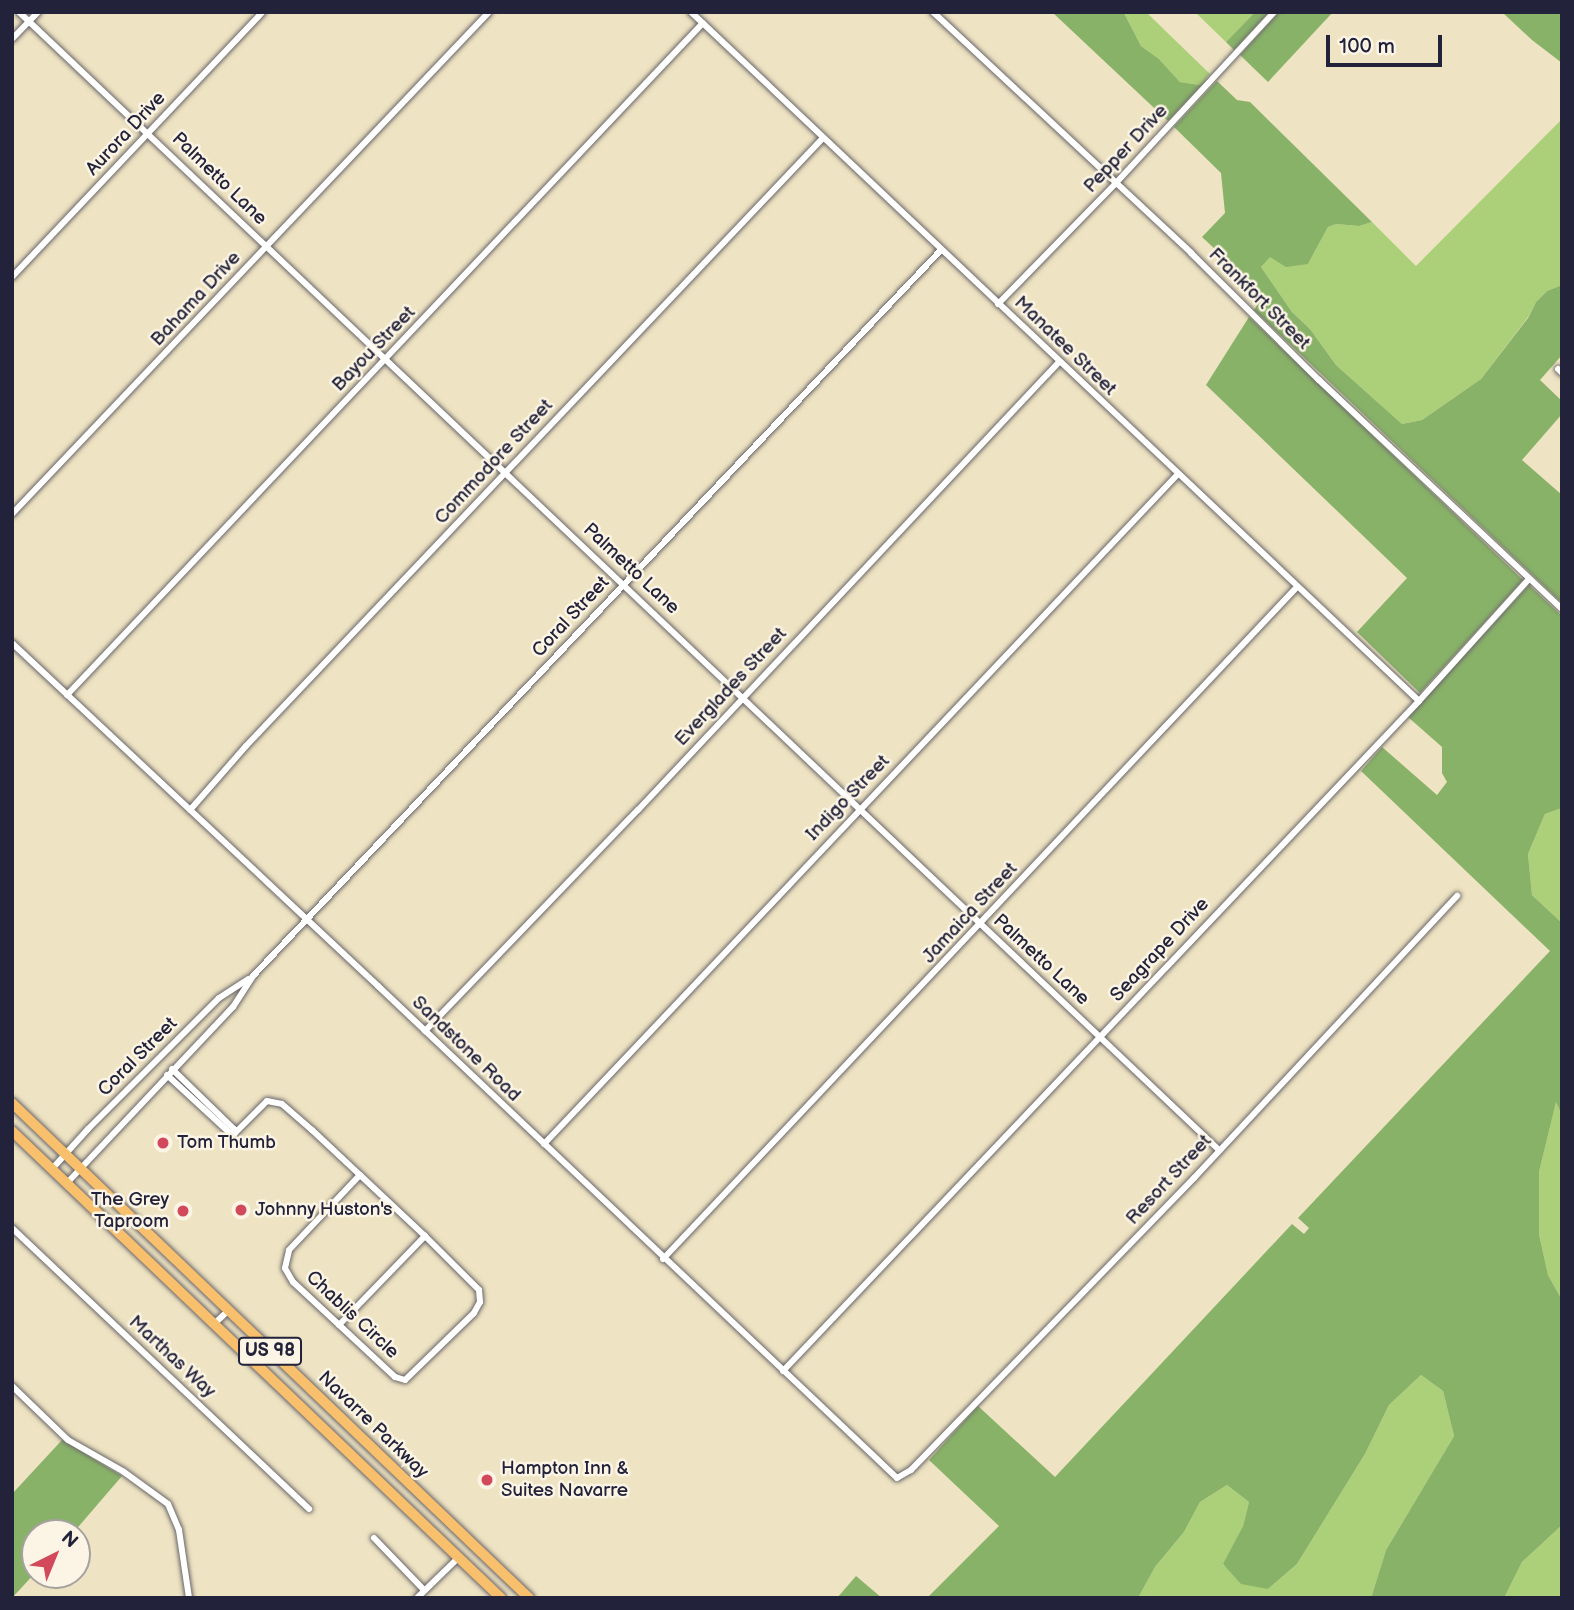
<!DOCTYPE html>
<html>
<head>
<meta charset="utf-8">
<style>
  body { margin:0 }
  #map { position:relative; width:1574px; height:1610px; overflow:hidden; background:#eee3c2; font-family:"Balsamiq Sans",sans-serif }
  div>[style] { position:absolute }
  [style*='--x'] { left:calc(var(--x)*1px); top:calc(var(--y)*1px); width:calc(var(--w)*1px); rotate:calc(var(--a)*1deg) }
  .green>* { inset:0; background:#acd079 }
  .forest>* { inset:0; background:#89b269 }
  .roads { filter:drop-shadow(0 0 2px #69666a) drop-shadow(0 0 2px #69666a) }
  .street>* { height:6px; margin:-3px; padding:0 3px; transform-origin:3px; border-radius:3px; background:#fff }
  .highway>* { height:10px; margin:-5px; padding:0 5px; transform-origin:5px; border-radius:5px; background:#f8bf6c }
  .dots>* { width:19px; height:19px; translate:-50% -50%; box-sizing:border-box; border:4px solid #fcf5e5; border-radius:50% }
  span { translate:-50% -50%; white-space:nowrap; text-align:center; line-height:1.15; -webkit-text-stroke:5px #fcf5e5; paint-order:stroke }
  .shield-label span { padding:2px 5px; background:#fcf5e5; border:2px solid; border-radius:5px; -webkit-text-stroke-width:0 }
  .shield-label { font-size:18px; color:#22223b; font-weight:700 }
  .street-label { font-size:19px; color:#22223b }
  .poi-label { font-size:19px; color:#22223b }
  .left { translate:0 -50%; text-align:left }
  .right { translate:-100% -50%; text-align:right }
  .frame { position:absolute; inset:0; border:14px solid #22223b; pointer-events:none }
  .north { position:absolute; left:21px; top:1519px; width:70px; height:70px; box-sizing:border-box; background:#fcf5e5; border:2px solid #a5a1a1; border-radius:50%; rotate:43deg; font-size:19px; font-weight:700; line-height:28px; text-align:center; color:#22223b }
  .north::after { content:''; display:block; margin:auto; width:24px; height:32px; background:#d1495b; clip-path:polygon(50% 0,100% 100%,50% 72%,0 100%) }
  .scale { position:absolute; left:1326px; top:35px; width:116px; height:32px; box-sizing:border-box; border:4px solid #22223b; border-top:0; padding-left:9px; font-size:21px; line-height:24px; white-space:nowrap; color:#22223b; -webkit-text-stroke:5px #fcf5e5; paint-order:stroke }
</style>
</head>
<body>
<div id="map">
  <div class="green">
    <div style="clip-path:polygon(1105px 12px,1146px 12px,1210px 74px,1200px 85px,1180px 82px,1159px 59px,1141px 46px,1124px 13px)"></div>
    <div style="clip-path:polygon(1195px 12px,1255px 12px,1226px 42px)"></div>
    <div style="clip-path:polygon(1562px 119px,1562px 285px,1547px 291px,1536px 302px,1528px 317px,1481px 379px,1422px 420px,1402px 424px,1336px 365px,1310px 329px,1292px 312px,1261px 267px,1270px 256px,1308px 264px,1328px 227px,1336px 224px,1359px 226px,1372px 222px,1416px 266px)"></div>
    <div style="clip-path:polygon(1562px 808px,1562px 923px,1532px 895px,1528px 854px,1545px 814px)"></div>
    <div style="clip-path:polygon(1556px 1101px,1562px 1115px,1562px 1300px,1548px 1275px,1539px 1234px,1539px 1172px)"></div>
    <div style="clip-path:polygon(1421px 1375px,1443px 1391px,1454px 1436px,1386px 1550px,1371px 1598px,1138px 1598px,1155px 1567px,1184px 1532px,1200px 1502px,1227px 1485px,1249px 1502px,1243px 1526px,1223px 1565px,1268px 1589px,1297px 1564px,1365px 1454px,1389px 1405px)"></div>
    <div style="clip-path:polygon(1562px 1525px,1562px 1598px,1504px 1598px,1522px 1562px)"></div>
  </div>
  <div class="forest">
    <div style="clip-path:polygon(1052px 12px,1124px 13px,1141px 46px,1159px 59px,1180px 82px,1200px 85px,1211px 75px,1168px 121px)"></div>
    <div style="clip-path:polygon(1255px 12px,1269px 12px,1234px 50px,1226px 42px)"></div>
    <div style="clip-path:polygon(1279px 12px,1333px 12px,1268px 82px,1240px 55px)"></div>
    <div style="clip-path:polygon(1502px 12px,1562px 12px,1562px 63px,1532px 40px)"></div>
    <div style="clip-path:polygon(1217px 81px,1237px 100px,1250px 102px,1372px 222px,1359px 226px,1336px 224px,1328px 227px,1308px 264px,1286px 267px,1270px 257px,1261px 267px,1292px 312px,1310px 329px,1336px 365px,1402px 424px,1422px 420px,1481px 379px,1528px 318px,1536px 302px,1547px 291px,1562px 285px,1562px 355px,1540px 380px,1562px 401px,1562px 414px,1522px 460px,1562px 495px,1562px 603px,1254px 310px,1259px 302px,1244px 276px,1202px 237px,1225px 213px,1221px 173px,1174px 127px)"></div>
    <div style="clip-path:polygon(1249px 317px,1523px 580px,1420px 693px,1357px 632px,1407px 578px,1206px 385px)"></div>
    <div style="clip-path:polygon(1529px 585px,1562px 616px,1562px 808px,1545px 814px,1528px 854px,1532px 895px,1562px 923px,1562px 1115px,1556px 1102px,1539px 1172px,1539px 1234px,1548px 1275px,1562px 1300px,1562px 1525px,1522px 1562px,1504px 1598px,1371px 1598px,1386px 1550px,1454px 1436px,1443px 1391px,1421px 1375px,1389px 1405px,1365px 1454px,1297px 1564px,1268px 1589px,1241px 1584px,1223px 1564px,1243px 1526px,1249px 1502px,1227px 1485px,1200px 1502px,1184px 1532px,1155px 1567px,1138px 1598px,927px 1598px,999px 1526px,929px 1460px,978px 1406px,1055px 1477px,1292px 1224px,1304px 1234px,1309px 1228px,1298px 1218px,1550px 951px,1361px 771px,1382px 747px,1437px 795px,1447px 782px,1442px 773px,1442px 747px,1408px 717px)"></div>
    <div style="clip-path:polygon(62px 1440px,122px 1476px,73px 1533px,35px 1533px,35px 1573px,12px 1598px,12px 1494px)"></div>
    <div style="clip-path:polygon(856px 1576px,882px 1598px,837px 1598px)"></div>
  </div>
  <div class="roads">
    <div class="street">
      <div style="--x:19;--y:12;--w:1654;--a:43.48"></div>
      <div style="--x:691;--y:12;--w:1002;--a:43.42"></div>
      <div style="--x:933;--y:12;--w:353;--a:43"></div>
      <div style="--x:1191;--y:253;--w:180;--a:44.8"></div>
      <div style="--x:1319;--y:380;--w:334;--a:43.3"></div>
      <div style="--x:12;--y:39;--w:37;--a:-46"></div>
      <div style="--x:12;--y:277;--w:365;--a:-46.6"></div>
      <div style="--x:998;--y:304;--w:168;--a:-45.7"></div>
      <div style="--x:1115;--y:184;--w:234;--a:-47.2"></div>
      <div style="--x:1558;--y:369;--w:6;--a:45"></div>
      <div style="--x:12;--y:514;--w:692;--a:-46.46"></div>
      <div style="--x:12;--y:643;--w:502;--a:43.14"></div>
      <div style="--x:378;--y:986;--w:715;--a:43.47"></div>
      <div style="--x:897;--y:1478;--w:16;--a:-30"></div>
      <div style="--x:911;--y:1470;--w:407;--a:-45.9"></div>
      <div style="--x:1194;--y:1178;--w:386;--a:-47"></div>
      <div style="--x:67;--y:695;--w:925;--a:-46.58"></div>
      <div style="--x:190;--y:810;--w:85;--a:-48.8"></div>
      <div style="--x:246;--y:746;--w:838;--a:-46.5"></div>
      <div style="--x:425;--y:1031;--w:307;--a:-46.1"></div>
      <div style="--x:638;--y:810;--w:615;--a:-46.78"></div>
      <div style="--x:172;--y:1069;--w:86;--a:44.1"></div>
      <div style="--x:234;--y:1129;--w:4;--a:76"></div>
      <div style="--x:167;--y:1075;--w:87;--a:42.7"></div>
      <div style="--x:231;--y:1134;--w:4;--a:-14"></div>
      <div style="--x:235;--y:1133;--w:45;--a:-45"></div>
      <div style="--x:267;--y:1101;--w:15;--a:11"></div>
      <div style="--x:282;--y:1104;--w:40;--a:41"></div>
      <div style="--x:312;--y:1130;--w:66;--a:43.2"></div>
      <div style="--x:360;--y:1175;--w:89;--a:43.2"></div>
      <div style="--x:425;--y:1236;--w:76;--a:45"></div>
      <div style="--x:479;--y:1290;--w:12;--a:85"></div>
      <div style="--x:480;--y:1302;--w:13;--a:119"></div>
      <div style="--x:474;--y:1313;--w:96;--a:135.8"></div>
      <div style="--x:405;--y:1380;--w:10;--a:-163"></div>
      <div style="--x:395;--y:1377;--w:139;--a:-137"></div>
      <div style="--x:293;--y:1282;--w:16;--a:-120"></div>
      <div style="--x:285;--y:1268;--w:18;--a:-77"></div>
      <div style="--x:289;--y:1250;--w:103;--a:-46.6"></div>
      <div style="--x:544;--y:1144;--w:921;--a:-46.58"></div>
      <div style="--x:52;--y:1169;--w:54;--a:-48"></div>
      <div style="--x:88;--y:1129;--w:185;--a:-45"></div>
      <div style="--x:219;--y:998;--w:35;--a:-33"></div>
      <div style="--x:67;--y:1183;--w:242;--a:-46.7"></div>
      <div style="--x:233;--y:1007;--w:37;--a:-57"></div>
      <div style="--x:253;--y:976;--w:1000;--a:-46.54"></div>
      <div style="--x:12;--y:1228;--w:409;--a:43.4"></div>
      <div style="--x:663;--y:1259;--w:924;--a:-46.67"></div>
      <div style="--x:214;--y:1324;--w:19;--a:-43"></div>
      <div style="--x:339;--y:1325;--w:124;--a:-46"></div>
      <div style="--x:783;--y:1371;--w:924;--a:-46.49"></div>
      <div style="--x:1419;--y:701;--w:164;--a:-48"></div>
      <div style="--x:12;--y:1386;--w:78;--a:44"></div>
      <div style="--x:68;--y:1440;--w:64;--a:29.7"></div>
      <div style="--x:124;--y:1472;--w:54;--a:36"></div>
      <div style="--x:168;--y:1504;--w:28;--a:67"></div>
      <div style="--x:179;--y:1530;--w:69;--a:81.6"></div>
      <div style="--x:374;--y:1538;--w:72;--a:46.1"></div>
      <div style="--x:417;--y:1598;--w:59;--a:-44.3"></div>
    </div>
    <div class="highway">
      <div style="--x:12;--y:1103;--w:716;--a:43.75"></div>
      <div style="--x:12;--y:1131;--w:676;--a:43.68"></div>
    </div>
  </div>
  <div class="dots">
    <div style="left:163px;top:1143px;background:#d1495b"></div>
    <div style="left:241px;top:1210px;background:#d1495b"></div>
    <div style="left:183px;top:1211px;background:#d1495b"></div>
    <div style="left:487px;top:1480px;background:#d1495b"></div>
  </div>
  <div class="shield-label">
    <span style="left:270px;top:1351px">US 98</span>
  </div>
  <div class="street-label">
    <span style="left:126px;top:134px;rotate:-47deg">Aurora Drive</span>
    <span style="left:1126px;top:149px;rotate:-47deg">Pepper Drive</span>
    <span style="left:219px;top:179px;rotate:44deg">Palmetto Lane</span>
    <span style="left:196px;top:299px;rotate:-47deg">Bahama Drive</span>
    <span style="left:1259px;top:299px;rotate:45deg">Frankfort Street</span>
    <span style="left:1065px;top:346px;rotate:44deg">Manatee Street</span>
    <span style="left:374px;top:349px;rotate:-46deg">Bayou Street</span>
    <span style="left:494px;top:462px;rotate:-47deg">Commodore Street</span>
    <span style="left:631px;top:569px;rotate:43deg">Palmetto Lane</span>
    <span style="left:571px;top:617px;rotate:-47deg">Coral Street</span>
    <span style="left:731px;top:687px;rotate:-47deg">Everglades Street</span>
    <span style="left:848px;top:798px;rotate:-46deg">Indigo Street</span>
    <span style="left:970px;top:913px;rotate:-47deg">Jamaica Street</span>
    <span style="left:1160px;top:950px;rotate:-47deg">Seagrape Drive</span>
    <span style="left:1041px;top:960px;rotate:43deg">Palmetto Lane</span>
    <span style="left:466px;top:1049px;rotate:44deg">Sandstone Road</span>
    <span style="left:138px;top:1057px;rotate:-45deg">Coral Street</span>
    <span style="left:1169px;top:1180px;rotate:-47deg">Resort Street</span>
    <span style="left:352px;top:1315px;rotate:43deg">Chablis Circle</span>
    <span style="left:172px;top:1357px;rotate:43deg">Marthas Way</span>
    <span style="left:373px;top:1425px;rotate:44deg">Navarre Parkway</span>
  </div>
  <div class="poi-label">
    <span class="left" style="left:177px;top:1143px">Tom Thumb</span>
    <span class="right" style="left:169px;top:1211px">The Grey<br>Taproom</span>
    <span class="left" style="left:255px;top:1210px">Johnny Huston's</span>
    <span class="left" style="left:501px;top:1480px">Hampton Inn &amp;<br>Suites Navarre</span>
  </div>
  <div class="frame"></div>
  <div class="north">N</div>
  <div class="scale">100 m</div>
</div>
</body>
</html>
